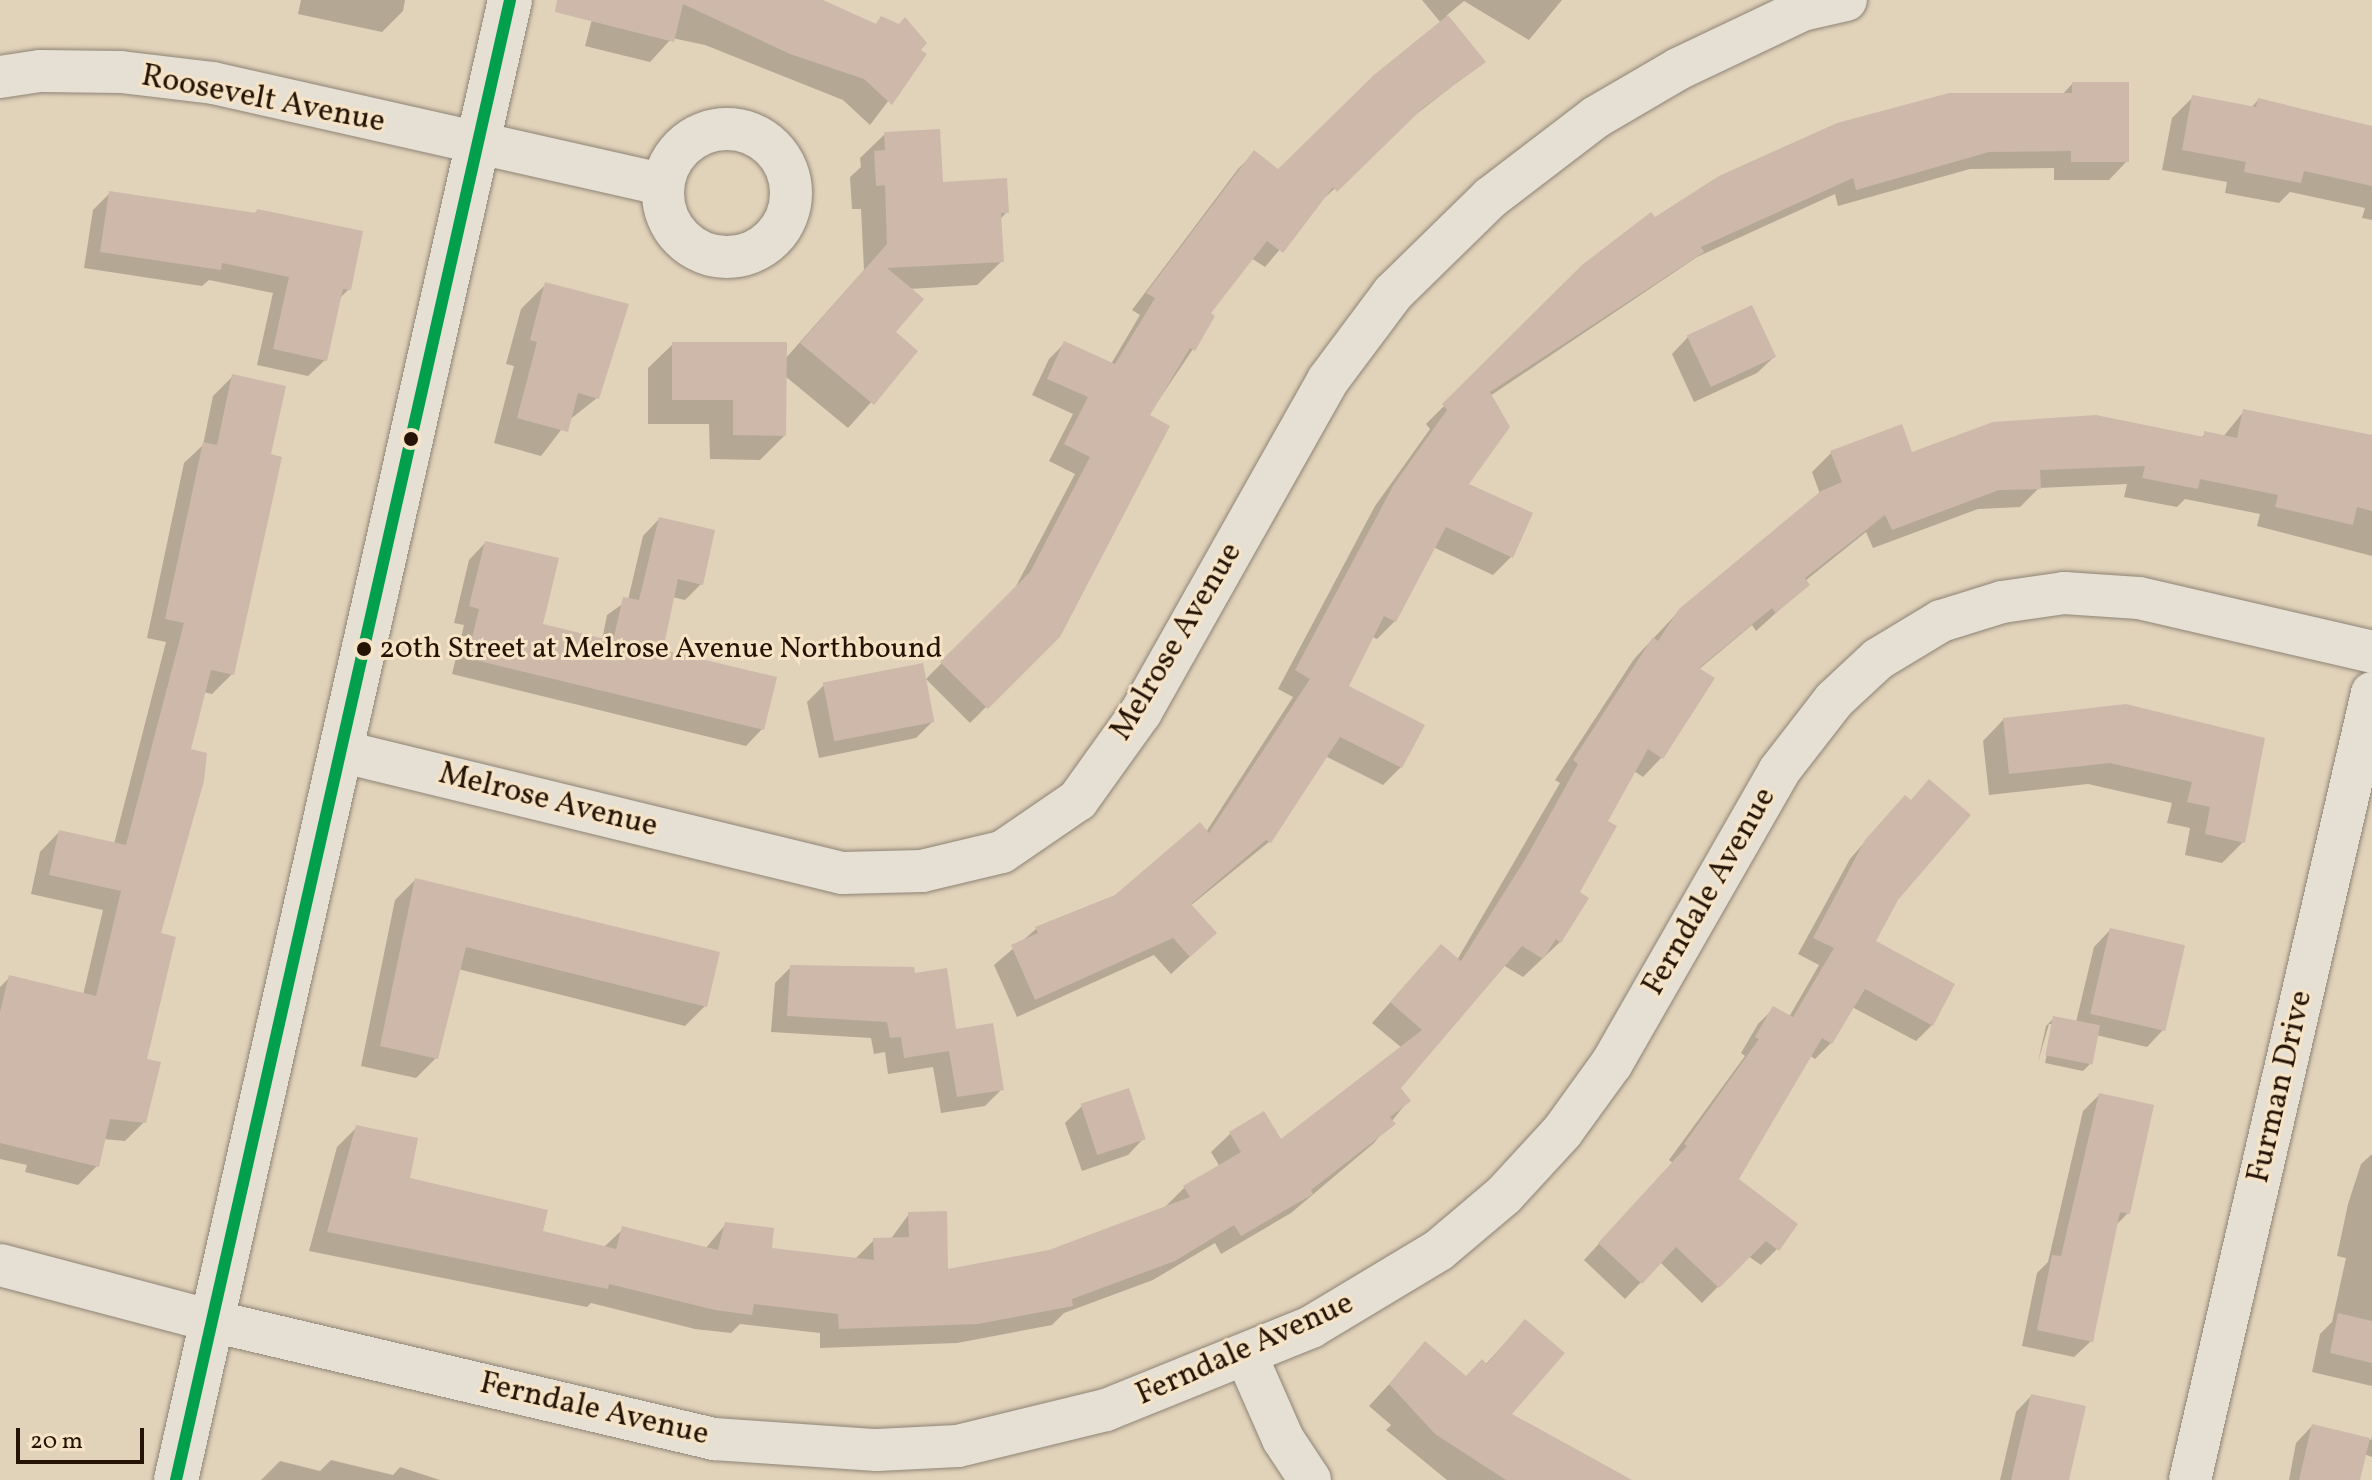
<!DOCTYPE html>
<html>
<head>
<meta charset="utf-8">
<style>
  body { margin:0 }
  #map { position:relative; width:2372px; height:1480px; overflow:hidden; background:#e1d2ba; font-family:Vollkorn,serif }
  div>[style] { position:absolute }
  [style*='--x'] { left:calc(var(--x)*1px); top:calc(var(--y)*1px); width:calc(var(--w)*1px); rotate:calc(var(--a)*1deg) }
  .shadow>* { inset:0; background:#0003 }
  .building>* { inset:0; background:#cdb8aa; transform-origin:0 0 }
  .roads { filter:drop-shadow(0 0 2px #8e8475) drop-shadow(0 0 2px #8e8475) }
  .street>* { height:42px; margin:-21px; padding:0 21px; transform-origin:21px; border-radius:21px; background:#e6dfd3 }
  .street>.ring { margin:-21px; padding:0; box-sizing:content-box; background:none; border:42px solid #e6dfd3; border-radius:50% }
  .secondary>* { height:44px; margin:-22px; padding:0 22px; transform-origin:22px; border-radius:22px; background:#e6dfd3 }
  .bus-1>* { height:12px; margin:-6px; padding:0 6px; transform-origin:6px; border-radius:6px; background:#029f4d }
  .dots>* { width:22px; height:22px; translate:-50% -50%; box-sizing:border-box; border:4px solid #f7e4c7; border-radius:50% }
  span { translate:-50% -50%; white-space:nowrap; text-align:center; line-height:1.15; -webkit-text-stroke:6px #f7e4c7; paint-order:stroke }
  .bus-label { font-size:30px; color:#251406 }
  .left { translate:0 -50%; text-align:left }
  .street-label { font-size:32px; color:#251406 }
  .scale { position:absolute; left:16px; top:1428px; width:128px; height:36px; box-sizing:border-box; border:4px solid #251406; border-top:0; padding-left:10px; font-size:24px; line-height:28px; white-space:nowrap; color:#251406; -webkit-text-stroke:6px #f7e4c7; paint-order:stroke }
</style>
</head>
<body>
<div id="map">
  <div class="shadow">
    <div style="clip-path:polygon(301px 0,405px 0,403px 11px,382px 32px,298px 14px)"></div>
    <div style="clip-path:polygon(597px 0,819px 0,874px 26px,881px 19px,924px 54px,870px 125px,843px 100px,705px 45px,672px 38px,650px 62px,585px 46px)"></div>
    <div style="clip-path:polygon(1422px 0,1562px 0,1529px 40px,1464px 1px,1446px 16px,1483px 62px,1405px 123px,1318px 204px,1265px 267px,1251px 258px,1208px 314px,1193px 349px,1148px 416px,1058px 635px,970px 723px,926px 679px,1014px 590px,1075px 474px,1049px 461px,1073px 414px,1032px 395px,1049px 359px,1065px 343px,1111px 364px,1140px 315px,1132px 310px,1238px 169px,1254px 153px,1279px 171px,1441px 23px)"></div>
    <div style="clip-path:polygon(2072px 84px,2127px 161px,2109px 180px,2054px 180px,2054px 168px,1970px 169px,1838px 206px,1835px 194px,1697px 257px,1490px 396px,1466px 484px,1511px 557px,1493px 575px,1433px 547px,1395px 621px,1377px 639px,1372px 637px,1346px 687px,1401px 767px,1383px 785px,1325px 756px,1269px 842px,1190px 906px,1196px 951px,1171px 974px,1154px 955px,1017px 1017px,994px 965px,1036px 929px,1116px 897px,1206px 832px,1293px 697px,1278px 689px,1375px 506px,1430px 429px,1426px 424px,1584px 266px,1654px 220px,2062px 95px)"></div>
    <div style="clip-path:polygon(2193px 97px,2251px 108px,2258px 100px,2372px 128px,2372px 220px,2362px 218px,2365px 208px,2290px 192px,2279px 203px,2225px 193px,2227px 182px,2162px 170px,2172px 118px)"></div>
    <div style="clip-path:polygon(885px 134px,941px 184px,1007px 212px,1000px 219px,1002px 261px,977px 285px,909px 289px,893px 332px,916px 352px,848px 428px,785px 376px,784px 436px,760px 460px,710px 459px,709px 424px,648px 424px,648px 368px,673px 344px,785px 359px,864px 270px,861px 209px,852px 209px,850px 177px,861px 167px,860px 158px)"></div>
    <div style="clip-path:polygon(110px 193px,253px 215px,257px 211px,349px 289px,338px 300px,325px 360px,308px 376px,257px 365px,273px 293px,209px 280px,202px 286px,84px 268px,93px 210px)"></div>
    <div style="clip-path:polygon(546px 284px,627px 306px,597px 398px,568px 421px,541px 456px,494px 443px,514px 366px,506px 364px,521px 309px)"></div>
    <div style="clip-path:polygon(1688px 337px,1774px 357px,1757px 373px,1694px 402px,1672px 354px)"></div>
    <div style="clip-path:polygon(233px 376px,269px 456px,232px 674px,212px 694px,203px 692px,189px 751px,158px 935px,144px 1060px,144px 1122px,125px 1141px,103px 1139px,97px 1166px,78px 1185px,25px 1172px,27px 1165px,0 1159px,0 987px,10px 977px,83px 995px,103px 910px,31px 894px,40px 852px,59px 832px,114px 844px,166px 642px,147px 638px,184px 463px,203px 445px,213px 396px)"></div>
    <div style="clip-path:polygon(2244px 411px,2372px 438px,2372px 556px,2257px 526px,2260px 514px,2185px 499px,2177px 507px,2124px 497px,2127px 484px,2039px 488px,2020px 507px,1978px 509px,1873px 548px,1866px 532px,1805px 581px,1808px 584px,1756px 631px,1752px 625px,1698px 670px,1662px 757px,1643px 777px,1634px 771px,1605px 822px,1560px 942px,1523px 977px,1503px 965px,1398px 1088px,1408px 1101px,1374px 1143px,1291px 1213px,1221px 1254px,1215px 1243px,1153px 1280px,1064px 1313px,1052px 1325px,957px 1343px,820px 1348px,820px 1333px,740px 1324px,731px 1333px,695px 1329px,591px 1303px,587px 1307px,309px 1251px,337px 1147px,357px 1127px,408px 1179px,541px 1233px,603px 1248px,623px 1229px,705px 1249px,725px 1225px,769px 1250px,854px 1260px,874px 1240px,890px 1240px,909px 1214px,946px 1271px,1049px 1252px,1165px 1207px,1184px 1188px,1220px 1167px,1211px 1152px,1231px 1133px,1280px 1142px,1402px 1048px,1372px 1023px,1422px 966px,1457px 960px,1560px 783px,1555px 780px,1634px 659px,1680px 610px,1820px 494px,1812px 472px,1831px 453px,1911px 454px,2201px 438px,2205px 434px,2223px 437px)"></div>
    <div style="clip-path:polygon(659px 519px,701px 584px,685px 600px,672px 597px,660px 652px,762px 729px,746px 746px,452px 674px,464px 625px,454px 623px,469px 560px,485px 543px,541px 626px,602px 640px,607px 615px,628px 600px,643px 536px)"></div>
    <div style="clip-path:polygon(824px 685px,933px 721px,916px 738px,819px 758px,807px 702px)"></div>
    <div style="clip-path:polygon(2126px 706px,2263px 740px,2243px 842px,2222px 863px,2185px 855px,2190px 828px,2167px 823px,2172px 803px,2088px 784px,1989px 795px,1983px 741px,2004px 719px)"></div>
    <div style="clip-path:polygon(1889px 814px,1897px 899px,1874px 942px,1932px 1025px,1916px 1041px,1852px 1007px,1831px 1043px,1815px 1059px,1809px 1055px,1736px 1180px,1777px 1249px,1761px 1265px,1748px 1256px,1702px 1303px,1660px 1262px,1625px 1299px,1584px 1260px,1673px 1163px,1669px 1160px,1745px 1056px,1741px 1053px,1758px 1024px,1774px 1008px,1789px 1017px,1819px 965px,1798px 954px,1850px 859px)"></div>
    <div style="clip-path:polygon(415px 880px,705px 1006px,685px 1026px,458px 969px,436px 1058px,416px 1078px,361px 1066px,395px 900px)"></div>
    <div style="clip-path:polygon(2110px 930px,2163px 1030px,2147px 1047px,2096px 1035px,2091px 1063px,2083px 1071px,2045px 1063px,2053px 1024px,2049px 1024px,2038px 1062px,2046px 1026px,2054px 1018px,2076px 1022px,2094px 947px)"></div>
    <div style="clip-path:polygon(791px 967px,954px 1032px,1002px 1089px,985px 1106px,941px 1113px,933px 1067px,888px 1074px,885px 1052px,874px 1054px,871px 1038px,771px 1032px,775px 983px)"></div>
    <div style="clip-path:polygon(1127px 1090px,1144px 1138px,1128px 1155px,1082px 1171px,1065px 1123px,1082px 1106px)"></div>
    <div style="clip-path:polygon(2099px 1095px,2128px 1213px,2115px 1226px,2091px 1341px,2074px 1357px,2022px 1346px,2037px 1273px,2048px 1262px,2083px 1111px)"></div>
    <div style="clip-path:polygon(2372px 1154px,2372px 1386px,2312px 1372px,2320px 1334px,2332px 1322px,2346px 1258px,2337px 1256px,2348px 1204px,2361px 1164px)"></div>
    <div style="clip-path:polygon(1525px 1321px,1509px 1415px,1625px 1480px,1447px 1480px,1386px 1430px,1391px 1425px,1369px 1406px,1426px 1344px,1465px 1378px,1485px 1365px)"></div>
    <div style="clip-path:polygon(2031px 1396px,2067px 1480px,2000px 1480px,2016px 1412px)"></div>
    <div style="clip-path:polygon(2312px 1426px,2371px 1440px,2372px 1436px,2372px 1457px,2364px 1454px,2357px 1480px,2289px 1480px,2296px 1443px)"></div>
    <div style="clip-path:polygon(331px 1460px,393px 1475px,400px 1467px,440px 1480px,261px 1480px,280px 1461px,320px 1471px)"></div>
  </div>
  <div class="building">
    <div style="clip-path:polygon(557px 0,823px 0,876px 24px,881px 16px,899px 24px,905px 17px,927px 43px,921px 50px,927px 54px,892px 105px,864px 79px,790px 54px,683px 4px,674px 42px,555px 12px)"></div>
    <div style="clip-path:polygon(1448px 15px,1486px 62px,1424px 107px,1337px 192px,1333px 187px,1283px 253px,1267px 241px,1211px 313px,1215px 316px,1195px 351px,1190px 348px,1150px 415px,1170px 426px,1060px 637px,988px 709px,940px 662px,1030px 572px,1090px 457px,1064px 444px,1088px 397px,1047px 379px,1064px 341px,1115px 364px,1155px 298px,1146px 293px,1254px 150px,1278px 169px,1374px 75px)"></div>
    <div style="clip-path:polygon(2072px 82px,2129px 82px,2129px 162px,2071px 162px,2071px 151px,1989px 152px,1856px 190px,1853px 178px,1701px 247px,1704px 252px,1490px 392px,1510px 427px,1469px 484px,1533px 513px,1513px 558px,1446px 527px,1396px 622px,1384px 616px,1349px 686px,1425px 725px,1402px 768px,1340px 737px,1271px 843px,1266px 840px,1191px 904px,1217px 933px,1190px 957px,1173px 938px,1035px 1000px,1011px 945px,1038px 933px,1035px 927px,1115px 895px,1200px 822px,1209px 833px,1310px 679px,1295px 670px,1393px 486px,1447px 410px,1442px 404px,1582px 265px,1651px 212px,1655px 217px,1719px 176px,1837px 123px,1949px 93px,2072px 93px)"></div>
    <div style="clip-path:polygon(2192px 95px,2256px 107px,2258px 98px,2372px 126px,2372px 186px,2304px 171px,2301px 183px,2244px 172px,2246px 162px,2182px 150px)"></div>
    <div style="clip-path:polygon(940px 129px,943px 182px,1007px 178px,1009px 213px,1001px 213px,1004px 262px,887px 268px,924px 299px,896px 332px,918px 351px,874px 405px,800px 343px,887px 244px,885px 185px,876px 186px,874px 151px,885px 150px,884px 132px)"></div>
    <div style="clip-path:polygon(109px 191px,256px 213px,257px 209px,363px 231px,351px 290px,343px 289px,327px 361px,273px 349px,289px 277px,222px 263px,221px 270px,100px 252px)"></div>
    <div style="clip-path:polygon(545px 282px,629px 304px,599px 399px,578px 393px,568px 432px,517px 418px,537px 342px,530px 340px)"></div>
    <div style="left:1752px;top:305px;width:57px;height:72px;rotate:65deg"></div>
    <div style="clip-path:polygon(672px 342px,787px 342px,786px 436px,733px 435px,733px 400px,672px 400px)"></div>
    <div style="clip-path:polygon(232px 374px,286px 386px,271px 454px,282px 457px,234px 675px,211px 670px,191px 749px,207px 753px,204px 781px,161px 933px,176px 937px,147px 1059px,161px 1062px,146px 1123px,110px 1119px,99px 1167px,0 1143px,0 1012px,9px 975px,96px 996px,121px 891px,49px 875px,59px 830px,126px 845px,184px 623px,165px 619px,203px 442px,217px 445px)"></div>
    <div style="clip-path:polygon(2243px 409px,2372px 435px,2372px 511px,2357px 507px,2353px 525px,2275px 507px,2278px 495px,2200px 479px,2198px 489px,2142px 478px,2145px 466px,2040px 470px,2041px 489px,1999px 490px,1892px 530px,1885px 515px,1805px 578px,1810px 585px,1776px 613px,1772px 608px,1699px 668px,1715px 678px,1663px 759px,1648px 749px,1608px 821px,1617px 826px,1580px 892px,1589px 898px,1561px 943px,1556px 939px,1543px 959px,1522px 946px,1401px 1088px,1411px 1101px,1390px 1117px,1396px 1124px,1311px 1190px,1313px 1194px,1241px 1236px,1234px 1225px,1175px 1261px,1072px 1299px,1073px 1306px,978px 1324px,839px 1329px,838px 1314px,754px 1304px,752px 1315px,715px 1310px,609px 1284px,608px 1289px,327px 1232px,356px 1125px,418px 1138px,410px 1178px,548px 1210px,543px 1231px,616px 1249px,622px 1226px,718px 1250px,725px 1222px,774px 1228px,772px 1248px,874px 1260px,873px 1238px,909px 1237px,908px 1212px,947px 1211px,948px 1269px,1049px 1250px,1190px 1197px,1183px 1186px,1241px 1152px,1229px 1132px,1264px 1111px,1281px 1139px,1422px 1030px,1390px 1002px,1441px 944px,1461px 961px,1526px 858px,1578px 764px,1573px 760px,1653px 637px,1658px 641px,1679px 609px,1821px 491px,1842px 482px,1830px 451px,1902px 424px,1912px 452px,1993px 422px,2096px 415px,2204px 437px,2204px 431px,2237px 438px)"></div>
    <div style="clip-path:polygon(659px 517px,715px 530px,703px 585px,678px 579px,663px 650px,777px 677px,764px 730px,467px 658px,479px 609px,469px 606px,485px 541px,559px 558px,543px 624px,613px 641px,623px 597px,639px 600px)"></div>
    <div style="left:923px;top:663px;width:60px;height:102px;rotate:79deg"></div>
    <div style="clip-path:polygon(2126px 704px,2265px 738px,2245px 843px,2205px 834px,2210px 807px,2187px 802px,2192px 782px,2110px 763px,2009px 774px,2003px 718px)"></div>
    <div style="clip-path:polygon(1929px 779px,1971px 815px,1898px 900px,1876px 941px,1955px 984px,1933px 1026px,1865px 989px,1832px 1044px,1822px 1038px,1739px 1179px,1798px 1224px,1779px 1251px,1766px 1241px,1719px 1288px,1676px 1247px,1642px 1284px,1598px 1243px,1687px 1146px,1684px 1144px,1759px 1039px,1755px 1037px,1773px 1006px,1793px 1017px,1834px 948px,1813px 938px,1865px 840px,1905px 795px,1911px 800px)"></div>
    <div style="clip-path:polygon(415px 878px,720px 952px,707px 1007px,466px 947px,438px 1059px,380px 1046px)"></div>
    <div style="left:2110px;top:928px;width:77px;height:88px;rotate:13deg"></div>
    <div style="clip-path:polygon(790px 965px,914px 967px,915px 973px,947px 968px,956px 1029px,993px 1023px,1004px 1090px,957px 1097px,949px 1051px,904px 1058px,901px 1037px,890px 1038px,887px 1022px,787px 1016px)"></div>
    <div style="left:2053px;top:1016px;width:48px;height:40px;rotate:11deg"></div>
    <div style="left:1129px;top:1088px;width:54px;height:51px;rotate:72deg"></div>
    <div style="clip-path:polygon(2099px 1093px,2154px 1105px,2130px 1214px,2120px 1212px,2093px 1342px,2037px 1330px,2052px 1255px,2061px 1256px)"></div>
    <div style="clip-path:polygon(2338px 1313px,2372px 1321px,2372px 1363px,2330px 1353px)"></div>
    <div style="clip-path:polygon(1525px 1319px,1565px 1353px,1512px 1414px,1632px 1480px,1506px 1480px,1435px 1434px,1389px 1384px,1425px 1341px,1466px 1376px,1482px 1359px,1487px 1364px)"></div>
    <div style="clip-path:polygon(2031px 1394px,2086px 1406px,2069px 1480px,2011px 1480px)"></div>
    <div style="clip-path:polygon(2312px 1424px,2370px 1438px,2360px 1480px,2299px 1480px)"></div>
  </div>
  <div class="roads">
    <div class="street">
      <div style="--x:0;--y:77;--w:40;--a:-8.5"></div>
      <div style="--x:40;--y:71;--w:81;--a:0.7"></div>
      <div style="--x:121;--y:72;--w:93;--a:6.8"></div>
      <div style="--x:213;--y:83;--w:461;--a:12.7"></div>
      <div class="ring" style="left:663px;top:129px;width:86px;height:86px"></div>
      <div style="--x:340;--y:751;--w:517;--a:13.66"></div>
      <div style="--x:842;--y:873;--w:80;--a:-1.4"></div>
      <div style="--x:922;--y:871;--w:82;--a:-13.4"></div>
      <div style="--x:1002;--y:852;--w:92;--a:-34.4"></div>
      <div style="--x:1078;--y:800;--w:108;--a:-54.4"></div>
      <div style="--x:1141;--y:712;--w:381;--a:-60.6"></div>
      <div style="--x:1328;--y:380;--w:109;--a:-53.2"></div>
      <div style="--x:1393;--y:293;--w:136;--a:-44.4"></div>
      <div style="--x:1490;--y:198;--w:133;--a:-37.4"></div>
      <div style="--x:1596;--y:117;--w:95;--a:-30.3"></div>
      <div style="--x:1678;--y:69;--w:137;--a:-25.4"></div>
      <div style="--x:1802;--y:10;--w:45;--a:-12.8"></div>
      <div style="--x:0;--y:1265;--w:219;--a:14.8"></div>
      <div style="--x:212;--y:1321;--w:516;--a:13.23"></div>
      <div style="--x:714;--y:1439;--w:163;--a:3.9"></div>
      <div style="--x:877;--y:1450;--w:81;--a:-2.8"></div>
      <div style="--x:958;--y:1446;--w:152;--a:-13.7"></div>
      <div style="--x:1106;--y:1410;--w:221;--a:-22"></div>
      <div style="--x:1311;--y:1327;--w:149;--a:-31"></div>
      <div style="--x:1439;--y:1250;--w:85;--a:-40.2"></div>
      <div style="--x:1504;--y:1195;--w:86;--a:-47.4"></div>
      <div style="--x:1562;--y:1132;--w:85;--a:-54.1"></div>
      <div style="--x:1612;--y:1063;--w:336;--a:-60.2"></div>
      <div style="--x:1779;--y:771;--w:90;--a:-52.2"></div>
      <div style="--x:1834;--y:700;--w:60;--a:-43"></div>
      <div style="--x:1878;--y:659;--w:74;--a:-31.1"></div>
      <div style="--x:1941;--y:621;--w:64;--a:-17.3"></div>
      <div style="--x:2002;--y:602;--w:63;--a:-8.3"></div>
      <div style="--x:2064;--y:593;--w:75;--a:3.8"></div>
      <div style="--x:2139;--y:598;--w:239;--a:13"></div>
      <div style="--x:1246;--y:1355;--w:92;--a:66.2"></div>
      <div style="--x:1283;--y:1439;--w:49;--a:56.6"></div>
      <div style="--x:2190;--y:1480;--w:808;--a:-76.98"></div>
    </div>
    <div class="secondary">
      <div style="--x:176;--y:1480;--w:1517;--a:-77.28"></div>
    </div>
  </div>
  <div class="bus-1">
    <div style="--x:176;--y:1480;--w:1517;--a:-77.28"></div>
  </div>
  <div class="dots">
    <div style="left:411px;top:439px;background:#251406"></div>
    <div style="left:364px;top:649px;background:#251406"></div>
  </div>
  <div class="bus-label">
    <span class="left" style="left:379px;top:649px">20th Street at Melrose Avenue Northbound</span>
  </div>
  <div class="street-label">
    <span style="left:263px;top:100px;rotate:11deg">Roosevelt Avenue</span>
    <span style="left:1177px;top:642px;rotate:-59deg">Melrose Avenue</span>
    <span style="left:548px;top:801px;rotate:14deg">Melrose Avenue</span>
    <span style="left:1710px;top:892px;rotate:-60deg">Ferndale Avenue</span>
    <span style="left:2281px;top:1087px;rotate:-77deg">Furman Drive</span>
    <span style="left:1245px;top:1350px;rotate:-24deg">Ferndale Avenue</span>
    <span style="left:594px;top:1410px;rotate:13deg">Ferndale Avenue</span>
  </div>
  <div class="scale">20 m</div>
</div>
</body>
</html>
